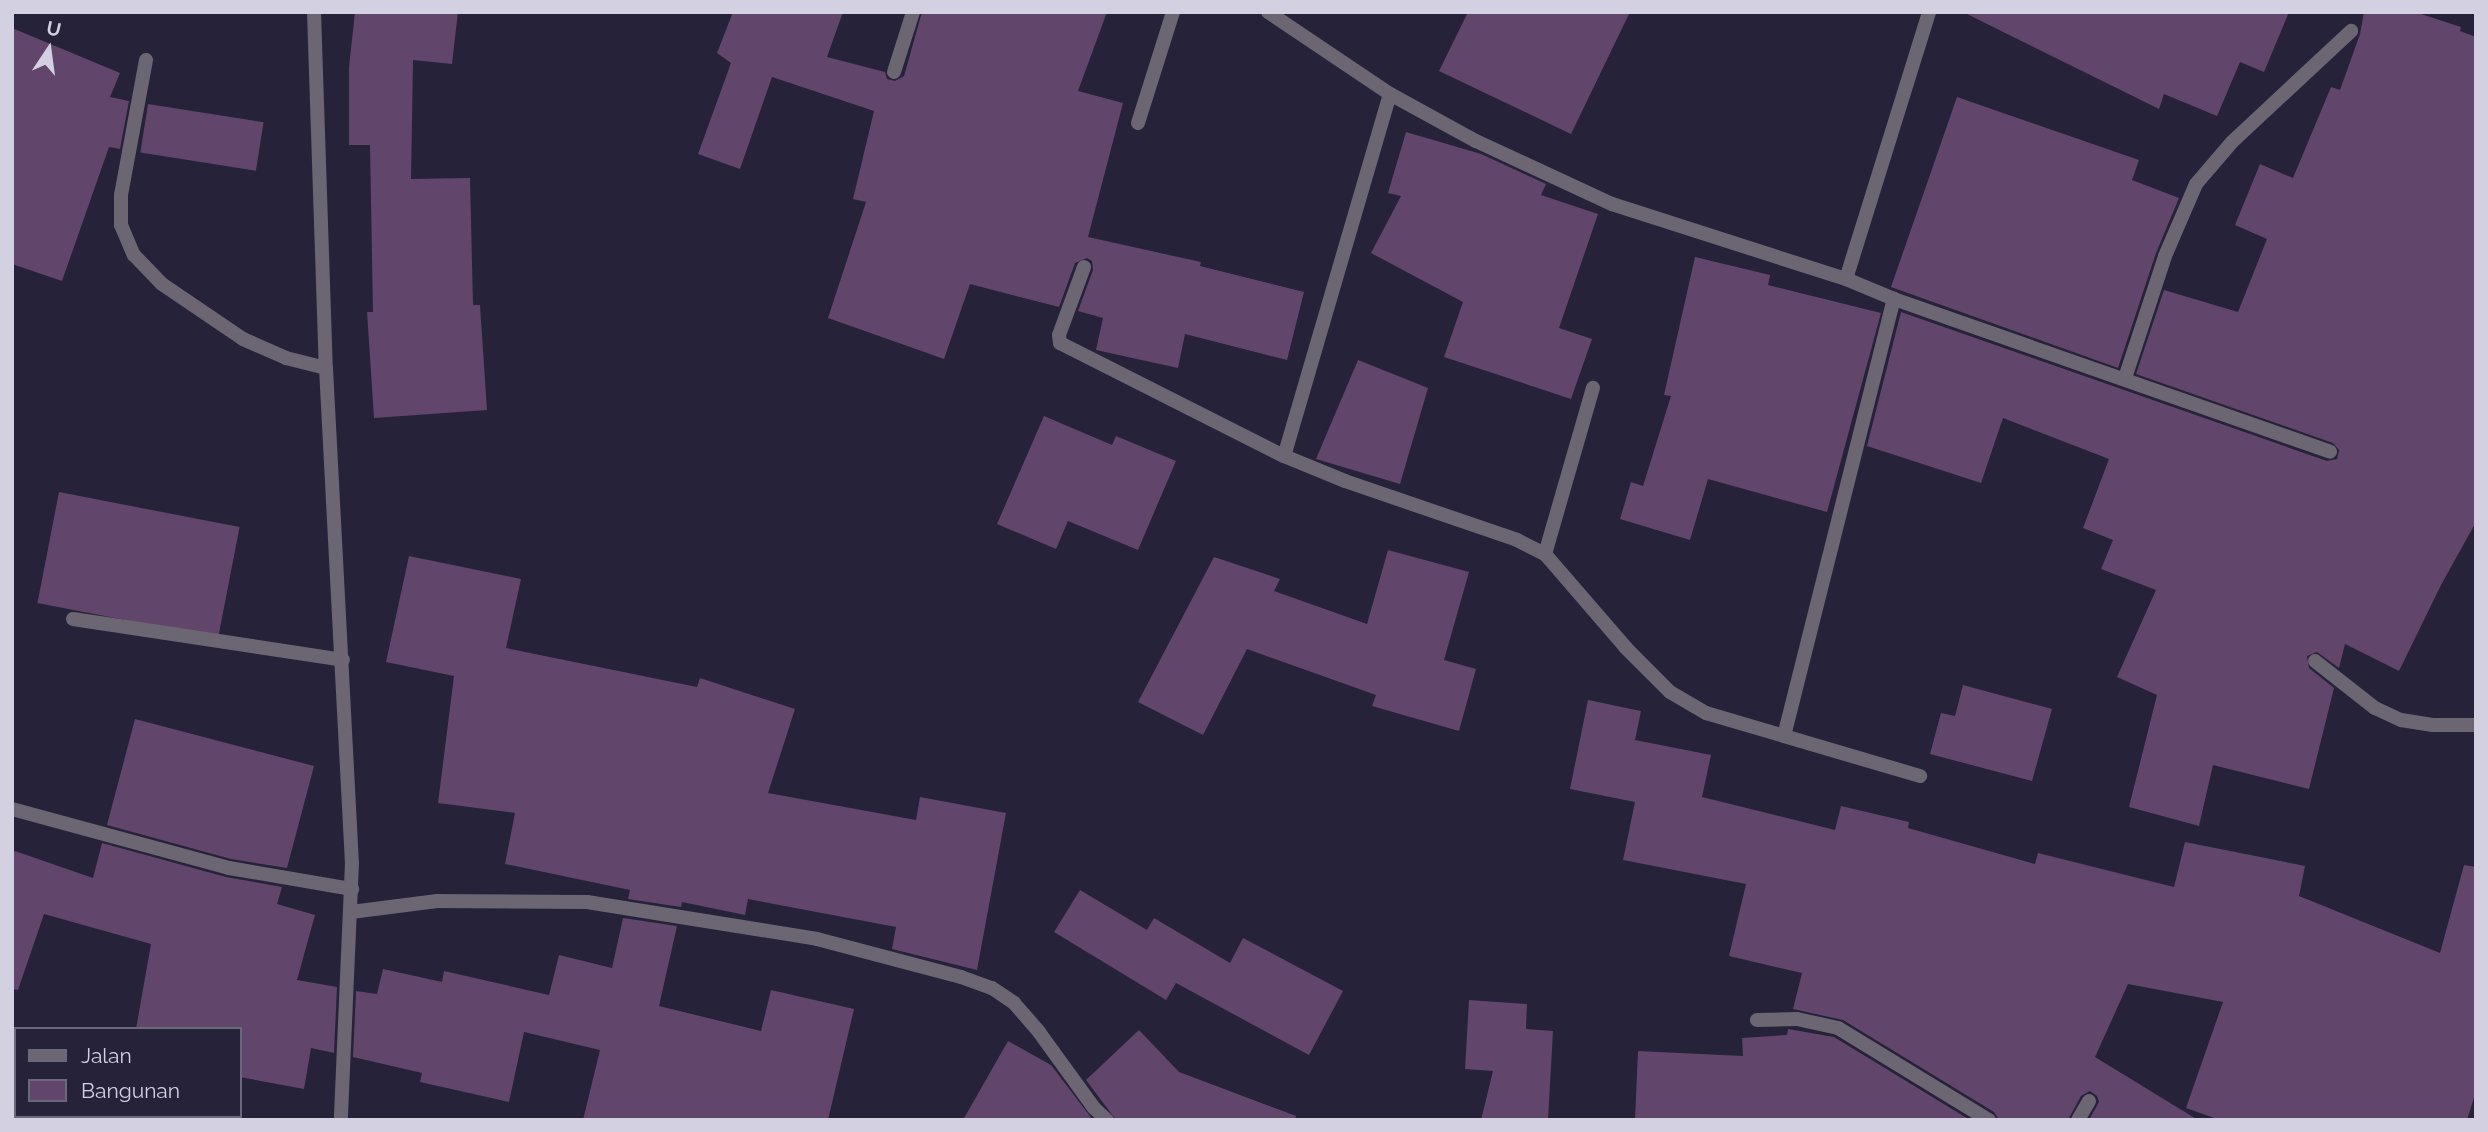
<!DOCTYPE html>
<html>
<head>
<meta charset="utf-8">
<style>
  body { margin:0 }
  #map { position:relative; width:2488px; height:1132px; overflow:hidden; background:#25223a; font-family:Raleway,sans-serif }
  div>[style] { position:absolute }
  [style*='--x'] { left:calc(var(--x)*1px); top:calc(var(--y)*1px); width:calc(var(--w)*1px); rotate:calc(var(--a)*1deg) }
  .building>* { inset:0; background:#62456b; transform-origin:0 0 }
  .minor>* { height:14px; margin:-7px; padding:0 7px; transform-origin:7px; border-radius:7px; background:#6b6672 }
  .tertiary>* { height:14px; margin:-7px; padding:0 7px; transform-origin:7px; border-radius:7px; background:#6b6672 }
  span { translate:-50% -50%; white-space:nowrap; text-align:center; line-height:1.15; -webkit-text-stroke:7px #25223a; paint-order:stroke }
  .frame { position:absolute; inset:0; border:14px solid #d2d0e1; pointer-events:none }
  .legend { position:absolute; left:14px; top:1027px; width:228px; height:91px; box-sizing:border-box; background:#25223a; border:2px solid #6a687d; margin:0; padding:9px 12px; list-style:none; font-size:21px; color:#d2d0e1 }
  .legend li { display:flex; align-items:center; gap:14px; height:35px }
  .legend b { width:35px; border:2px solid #6a687d }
  .north { position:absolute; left:14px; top:14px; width:70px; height:70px; -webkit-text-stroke:5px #25223a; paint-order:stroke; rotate:13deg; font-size:19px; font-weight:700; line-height:28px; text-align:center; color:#d2d0e1 }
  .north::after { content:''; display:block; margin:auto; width:24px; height:32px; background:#d2d0e1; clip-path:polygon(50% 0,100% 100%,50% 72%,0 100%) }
</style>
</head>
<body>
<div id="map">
  <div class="building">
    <div style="clip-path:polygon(355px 12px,458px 12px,452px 64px,413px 60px,411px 179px,470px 178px,473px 305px,480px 305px,487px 410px,374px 418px,367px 312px,373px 312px,370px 145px,349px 145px,349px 67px)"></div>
    <div style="clip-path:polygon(733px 12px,843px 12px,827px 57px,885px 72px,887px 79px,895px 81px,904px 76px,922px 12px,1107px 12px,1078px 91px,1123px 103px,1088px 237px,1201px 262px,1200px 266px,1304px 292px,1287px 360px,1185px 334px,1178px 368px,1096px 350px,1103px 318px,1078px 311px,1093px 270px,1092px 261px,1087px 258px,1075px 263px,1059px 307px,970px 284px,944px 359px,828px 318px,866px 202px,853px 199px,874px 111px,772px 77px,740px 169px,698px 154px,731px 63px,717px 53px)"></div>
    <div style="clip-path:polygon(1468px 12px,1630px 12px,1571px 134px,1439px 71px)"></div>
    <div style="clip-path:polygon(1963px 12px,2289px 12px,2264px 72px,2240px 62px,2217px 116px,2164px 94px,2159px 109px)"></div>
    <div style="clip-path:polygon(2364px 12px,2415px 12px,2461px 27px,2460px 31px,2476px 37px,2476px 522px,2441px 585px,2399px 671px,2345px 644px,2339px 668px,2317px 652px,2307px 656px,2309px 668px,2334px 688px,2309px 789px,2213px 765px,2199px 826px,2129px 807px,2157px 695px,2117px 677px,2156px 590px,2101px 569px,2113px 540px,2083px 528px,2109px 459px,2003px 418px,1981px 483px,1867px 446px,1901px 312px,2327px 461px,2337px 459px,2339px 450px,2333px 443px,2136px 374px,2164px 290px,2238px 312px,2267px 239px,2235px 225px,2260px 164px,2293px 178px,2331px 87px,2340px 90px,2360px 34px)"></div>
    <div style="clip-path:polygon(12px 28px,120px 73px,110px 97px,129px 101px,120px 149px,109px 147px,62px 281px,12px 264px)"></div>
    <div style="clip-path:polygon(1957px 97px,2139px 160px,2132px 180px,2179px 198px,2156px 253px,2118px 368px,1891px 287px)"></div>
    <div style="left:148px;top:104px;width:117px;height:49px;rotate:9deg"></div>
    <div style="clip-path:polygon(1406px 132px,1481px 154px,1546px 184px,1541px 195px,1598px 214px,1559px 328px,1592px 339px,1571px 399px,1444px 357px,1463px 302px,1371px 253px,1401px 196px,1388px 193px)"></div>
    <div style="clip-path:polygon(1695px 257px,1770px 275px,1768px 285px,1881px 313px,1827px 512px,1708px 479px,1690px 540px,1620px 519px,1631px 482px,1643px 486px,1671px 396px,1664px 395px)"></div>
    <div style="clip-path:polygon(1358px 360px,1428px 388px,1400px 484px,1316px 459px)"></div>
    <div style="clip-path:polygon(1044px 416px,1112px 445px,1116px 436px,1176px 461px,1138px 550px,1068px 521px,1056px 549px,997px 524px)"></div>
    <div style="left:59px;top:492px;width:184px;height:113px;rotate:11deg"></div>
    <div style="clip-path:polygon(1388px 550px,1469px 572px,1444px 660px,1476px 669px,1459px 731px,1372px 706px,1376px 695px,1247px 649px,1203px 735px,1138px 702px,1214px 557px,1280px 579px,1274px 591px,1367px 624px)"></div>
    <div style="clip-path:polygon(409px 556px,521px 579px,506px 648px,697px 687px,700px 678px,795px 709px,768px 793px,916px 820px,920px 797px,1006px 813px,977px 970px,892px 949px,896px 927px,748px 899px,745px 915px,682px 902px,681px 907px,628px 899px,630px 890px,505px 864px,515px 813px,438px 803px,454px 676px,386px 662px)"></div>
    <div style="clip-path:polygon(1963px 685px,2052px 709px,2032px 781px,1930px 754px,1941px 713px,1955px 716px)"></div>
    <div style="clip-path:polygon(1588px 700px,1641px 711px,1635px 740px,1711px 755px,1702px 797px,1835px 830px,1841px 806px,1909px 822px,1908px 828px,2035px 864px,2038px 853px,2174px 887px,2185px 842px,2305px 866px,2299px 896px,2440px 953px,2464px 865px,2476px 867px,2476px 1091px,2467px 1120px,2220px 1120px,2186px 1108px,2223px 1002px,2128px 984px,2095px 1057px,2198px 1120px,2089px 1120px,2099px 1102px,2097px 1096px,2090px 1091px,2081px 1096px,2068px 1120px,1999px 1120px,1994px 1112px,1843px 1020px,1793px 1009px,1802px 973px,1729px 956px,1746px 884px,1623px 860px,1635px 802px,1570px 789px)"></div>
    <div style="clip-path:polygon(135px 719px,314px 766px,287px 868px,231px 859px,107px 825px)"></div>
    <div style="clip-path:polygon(102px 843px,226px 877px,282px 887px,277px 904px,315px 915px,297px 980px,337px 987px,334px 1053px,311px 1048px,304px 1089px,240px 1077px,240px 1029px,136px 1029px,151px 944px,44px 914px,18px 990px,12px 989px,12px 850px,93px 878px)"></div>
    <div style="clip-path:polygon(1080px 890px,1147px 930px,1154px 918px,1230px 963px,1243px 938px,1343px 991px,1309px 1055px,1176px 983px,1166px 1000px,1054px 932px)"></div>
    <div style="clip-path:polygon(623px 918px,677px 926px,659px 1006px,761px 1031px,771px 990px,854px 1009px,828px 1120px,583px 1120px,600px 1050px,524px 1032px,509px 1102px,420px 1082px,422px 1073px,353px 1057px,356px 991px,377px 994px,383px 969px,442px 982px,444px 971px,549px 995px,559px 955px,612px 968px)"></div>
    <div style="clip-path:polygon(1469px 1000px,1527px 1004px,1526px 1029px,1553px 1031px,1548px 1120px,1481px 1120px,1493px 1071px,1465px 1069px)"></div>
    <div style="clip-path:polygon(1788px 1029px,1834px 1037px,1970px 1120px,1635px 1120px,1638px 1051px,1743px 1056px,1742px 1038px,1787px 1035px)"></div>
    <div style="clip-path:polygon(1139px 1030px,1179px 1072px,1296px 1116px,1295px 1120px,1116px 1120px,1086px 1080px)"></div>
    <div style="clip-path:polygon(1008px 1041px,1051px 1065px,1093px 1120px,963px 1120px)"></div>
  </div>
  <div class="minor">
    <div style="--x:1268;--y:12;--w:147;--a:33.9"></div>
    <div style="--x:1390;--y:94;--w:98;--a:28.7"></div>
    <div style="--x:1476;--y:141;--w:150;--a:24.9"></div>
    <div style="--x:1612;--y:204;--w:246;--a:17.8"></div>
    <div style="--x:1846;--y:279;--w:52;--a:22.6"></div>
    <div style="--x:1894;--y:299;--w:462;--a:19.3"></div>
    <div style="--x:146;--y:60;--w:137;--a:100.5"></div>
    <div style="--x:121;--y:195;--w:30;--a:90"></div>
    <div style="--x:121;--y:225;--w:33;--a:67"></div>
    <div style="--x:134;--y:255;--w:40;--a:46"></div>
    <div style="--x:162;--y:284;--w:98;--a:34.2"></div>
    <div style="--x:243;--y:339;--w:47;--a:23.8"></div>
    <div style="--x:286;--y:358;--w:41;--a:14"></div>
    <div style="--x:894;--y:72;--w:63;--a:-72.4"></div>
    <div style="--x:1390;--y:94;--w:377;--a:106.3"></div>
    <div style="--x:1284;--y:456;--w:66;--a:22.3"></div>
    <div style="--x:1345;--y:481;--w:182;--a:18.9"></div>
    <div style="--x:1517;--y:540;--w:31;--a:27"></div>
    <div style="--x:1545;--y:554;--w:124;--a:49.2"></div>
    <div style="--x:1626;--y:648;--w:62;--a:45"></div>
    <div style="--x:1670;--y:692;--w:42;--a:30.3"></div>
    <div style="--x:1706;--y:713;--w:81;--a:16.4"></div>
    <div style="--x:1784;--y:736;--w:451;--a:-75.9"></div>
    <div style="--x:1138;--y:123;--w:116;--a:-72.5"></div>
    <div style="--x:1084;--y:267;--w:72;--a:110.2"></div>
    <div style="--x:1059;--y:335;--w:8;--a:83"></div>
    <div style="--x:1060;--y:343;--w:251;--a:26.8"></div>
    <div style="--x:1846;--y:279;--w:280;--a:-72.7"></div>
    <div style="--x:2125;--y:378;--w:128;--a:-71.8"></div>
    <div style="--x:2165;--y:256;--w:78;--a:-66.7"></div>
    <div style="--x:2196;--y:184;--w:55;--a:-49.4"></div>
    <div style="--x:2232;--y:142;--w:163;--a:-43"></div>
    <div style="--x:1545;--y:554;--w:173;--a:-73.9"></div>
    <div style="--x:73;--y:619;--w:273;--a:8.6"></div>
    <div style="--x:2315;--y:661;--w:76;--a:38.1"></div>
    <div style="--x:2375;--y:708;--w:29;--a:25"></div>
    <div style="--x:2401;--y:720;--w:32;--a:9"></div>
    <div style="--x:2433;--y:725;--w:43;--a:0"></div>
    <div style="--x:1784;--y:736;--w:142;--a:16.4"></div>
    <div style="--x:12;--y:809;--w:225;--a:15.2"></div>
    <div style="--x:229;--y:868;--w:125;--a:9.7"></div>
    <div style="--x:351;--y:912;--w:87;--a:-7.3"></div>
    <div style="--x:437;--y:901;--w:150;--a:0.4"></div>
    <div style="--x:587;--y:902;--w:233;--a:9.1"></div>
    <div style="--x:817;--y:939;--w:149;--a:14.8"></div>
    <div style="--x:961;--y:977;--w:33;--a:20"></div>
    <div style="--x:992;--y:988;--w:27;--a:34"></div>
    <div style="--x:1014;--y:1003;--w:38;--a:49"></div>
    <div style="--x:1039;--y:1032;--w:94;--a:54.1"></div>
    <div style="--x:1094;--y:1108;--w:18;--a:43"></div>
    <div style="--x:1757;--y:1020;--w:40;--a:-1.4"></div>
    <div style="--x:1797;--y:1019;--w:42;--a:12.4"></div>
    <div style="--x:1838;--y:1028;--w:177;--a:31.4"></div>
    <div style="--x:2078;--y:1120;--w:22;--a:-60"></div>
  </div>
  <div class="tertiary">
    <div style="--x:314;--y:12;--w:356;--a:88.1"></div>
    <div style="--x:326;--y:368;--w:496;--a:87"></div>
    <div style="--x:352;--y:863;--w:257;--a:92.5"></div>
  </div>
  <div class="frame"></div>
  <ul class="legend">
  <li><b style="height:9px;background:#6b6672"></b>Jalan</li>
  <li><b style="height:19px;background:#62456b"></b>Bangunan</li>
  </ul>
  <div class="north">U</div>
</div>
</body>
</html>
